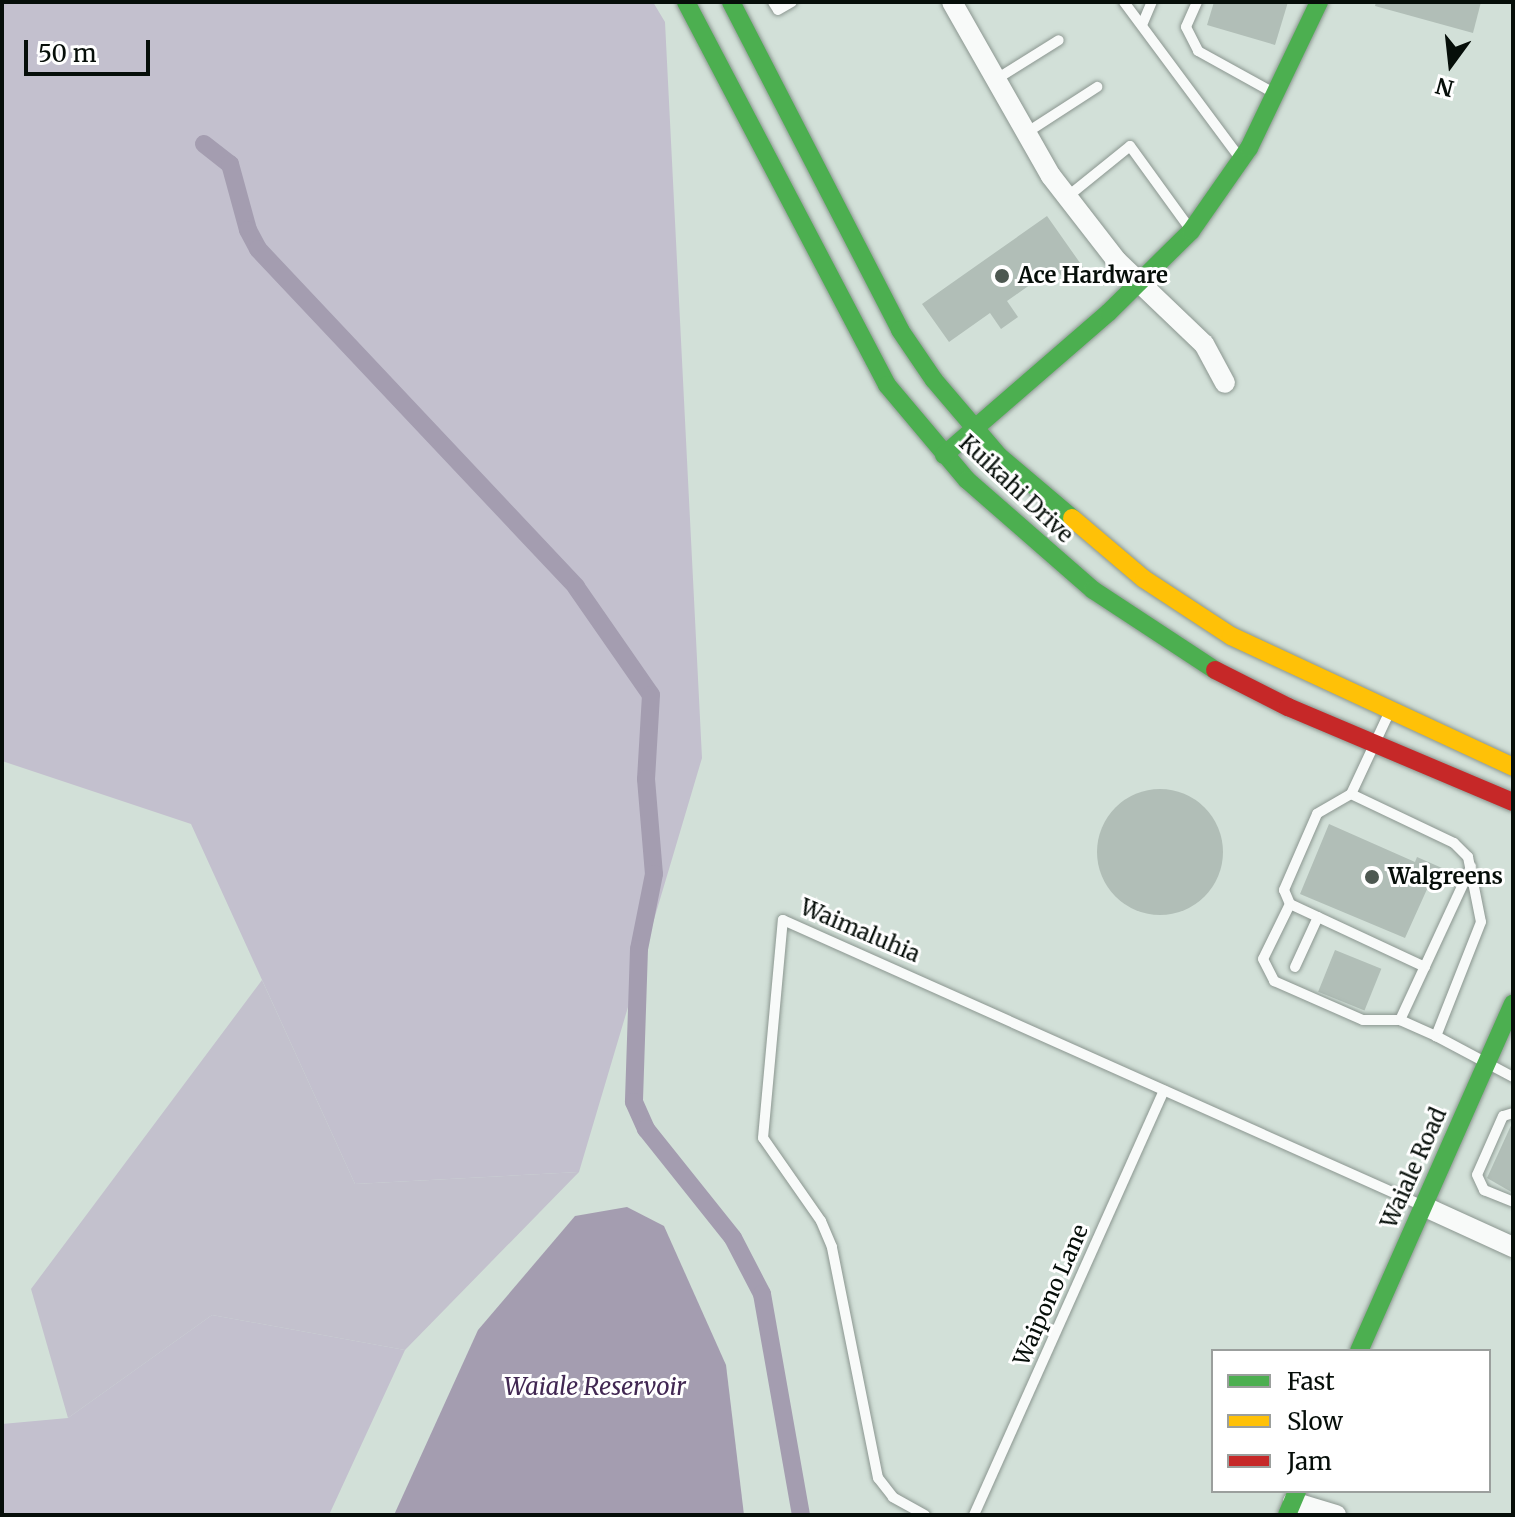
<!DOCTYPE html>
<html>
<head>
<meta charset="utf-8">
<style>
  body { margin:0 }
  #map { position:relative; width:1515px; height:1517px; overflow:hidden; background:#d2e0d8; font-family:Merriweather,serif }
  div>[style] { position:absolute }
  [style*='--x'] { left:calc(var(--x)*1px); top:calc(var(--y)*1px); width:calc(var(--w)*1px); rotate:calc(var(--a)*1deg) }
  .green>* { inset:0; background:#c3c1cd }
  .forest>* { inset:0; background:#c3c0ce }
  .water>* { inset:0; background:#a49db0 }
  .canal>* { height:18px; margin:-9px; padding:0 9px; transform-origin:9px; border-radius:9px; background:#a49db0 }
  .building>* { inset:0; background:#b1beb7; transform-origin:0 0 }
  .round { border-radius:50% }
  .roads { filter:drop-shadow(0 0 2px #8b9690) drop-shadow(0 0 2px #8b9690) }
  .lane>* { height:10px; margin:-5px; padding:0 5px; transform-origin:5px; border-radius:5px; background:#f8faf9 }
  .street>* { height:20px; margin:-10px; padding:0 10px; transform-origin:10px; border-radius:10px; background:#f8faf9 }
  .fast>* { height:18px; margin:-9px; padding:0 9px; transform-origin:9px; border-radius:9px; background:#4caf50 }
  .slow>* { height:18px; margin:-9px; padding:0 9px; transform-origin:9px; border-radius:9px; background:#ffc107 }
  .jam>* { height:18px; margin:-9px; padding:0 9px; transform-origin:9px; border-radius:9px; background:#c62828 }
  .dots>* { width:22px; height:22px; translate:-50% -50%; box-sizing:border-box; border:4px solid #fff; border-radius:50% }
  span { translate:-50% -50%; white-space:nowrap; text-align:center; line-height:1.15; -webkit-text-stroke:6px #fff; paint-order:stroke }
  .poi-label { font-size:22px; color:#060e09; font-weight:700 }
  .left { translate:0 -50%; text-align:left }
  .street-label { font-size:22px; color:#060e09 }
  .water-label { font-size:24px; color:#412752; font-style:italic }
  .frame { position:absolute; inset:0; border:4px solid #060e09; pointer-events:none }
  .legend { position:absolute; left:1211px; top:1349px; width:280px; height:144px; box-sizing:border-box; background:#fff; border:2px solid #9b9f9d; margin:0; padding:10px 14px; list-style:none; font-size:24px; color:#060e09 }
  .legend li { display:flex; align-items:center; gap:16px; height:40px }
  .legend b { width:40px; border:2px solid #9b9f9d }
  .north { position:absolute; left:1411px; top:24px; width:80px; height:80px; -webkit-text-stroke:6px #fff; paint-order:stroke; rotate:195deg; font-size:22px; font-weight:700; line-height:32px; text-align:center; color:#060e09 }
  .north::after { content:''; display:block; margin:auto; width:28px; height:36px; background:#060e09; clip-path:polygon(50% 0,100% 100%,50% 72%,0 100%) }
  .scale { position:absolute; left:24px; top:40px; width:126px; height:36px; box-sizing:border-box; border:4px solid #060e09; border-top:0; padding-left:10px; font-size:24px; line-height:28px; white-space:nowrap; color:#060e09; -webkit-text-stroke:6px #fff; paint-order:stroke }
</style>
</head>
<body>
<div id="map">
  <div class="green">
    <div style="clip-path:polygon(262px 980px,355px 1184px,579px 1172px,405px 1350px,212px 1315px,68px 1418px,31px 1289px)"></div>
  </div>
  <div class="forest">
    <div style="clip-path:polygon(2px 2px,653px 2px,665px 22px,702px 758px,579px 1172px,355px 1184px,191px 824px,2px 761px)"></div>
    <div style="clip-path:polygon(212px 1315px,405px 1350px,329px 1515px,2px 1515px,2px 1424px,68px 1418px)"></div>
  </div>
  <div class="water">
    <div style="clip-path:polygon(627px 1207px,664px 1226px,726px 1365px,744px 1515px,394px 1515px,478px 1330px,575px 1216px)"></div>
  </div>
  <div class="canal">
    <div style="--x:204;--y:144;--w:33;--a:38"></div>
    <div style="--x:230;--y:164;--w:68;--a:74.7"></div>
    <div style="--x:248;--y:230;--w:21;--a:62"></div>
    <div style="--x:258;--y:249;--w:464;--a:46.7"></div>
    <div style="--x:576;--y:587;--w:131;--a:55.2"></div>
    <div style="--x:651;--y:695;--w:84;--a:93.4"></div>
    <div style="--x:646;--y:779;--w:95;--a:85.2"></div>
    <div style="--x:654;--y:874;--w:76;--a:101.3"></div>
    <div style="--x:639;--y:949;--w:153;--a:91.9"></div>
    <div style="--x:634;--y:1102;--w:30;--a:66"></div>
    <div style="--x:646;--y:1129;--w:139;--a:51.4"></div>
    <div style="--x:733;--y:1238;--w:63;--a:62.6"></div>
    <div style="--x:762;--y:1294;--w:224;--a:80"></div>
  </div>
  <div class="building">
    <div style="clip-path:polygon(1214px 2px,1288px 2px,1275px 45px,1207px 25px)"></div>
    <div style="clip-path:polygon(1376px 2px,1481px 2px,1473px 33px,1375px 6px)"></div>
    <div style="clip-path:polygon(1047px 216px,1085px 270px,1066px 283px,1055px 267px,1007px 301px,1018px 317px,1001px 329px,990px 313px,949px 342px,922px 304px)"></div>
    <div class="round" style="left:1097px;top:789px;width:126px;height:126px"></div>
    <div style="clip-path:polygon(1329px 824px,1415px 862px,1417px 857px,1442px 868px,1433px 889px,1428px 887px,1405px 938px,1300px 894px)"></div>
    <div style="left:1335px;top:950px;width:50px;height:45px;rotate:22deg"></div>
    <div style="clip-path:polygon(1513px 1121px,1513px 1193px,1487px 1178px)"></div>
  </div>
  <div class="roads">
    <div class="lane">
      <div style="--x:773;--y:2;--w:9;--a:58"></div>
      <div style="--x:778;--y:10;--w:16;--a:-30"></div>
      <div style="--x:1124;--y:2;--w:194;--a:53.4"></div>
      <div style="--x:1197;--y:2;--w:27;--a:114"></div>
      <div style="--x:1186;--y:27;--w:27;--a:63"></div>
      <div style="--x:1198;--y:51;--w:85;--a:29"></div>
      <div style="--x:1142;--y:25;--w:25;--a:-67"></div>
      <div style="--x:995;--y:80;--w:75;--a:-32"></div>
      <div style="--x:1026;--y:133;--w:85;--a:-32.9"></div>
      <div style="--x:1067;--y:197;--w:81;--a:-39"></div>
      <div style="--x:1130;--y:146;--w:102;--a:54.1"></div>
      <div style="--x:1389;--y:713;--w:89;--a:115.1"></div>
      <div style="--x:1351;--y:794;--w:39;--a:150"></div>
      <div style="--x:1317;--y:814;--w:83;--a:113.5"></div>
      <div style="--x:1284;--y:890;--w:15;--a:67"></div>
      <div style="--x:1290;--y:904;--w:149;--a:25"></div>
      <div style="--x:1351;--y:794;--w:114;--a:25.4"></div>
      <div style="--x:1454;--y:843;--w:20;--a:45"></div>
      <div style="--x:1468;--y:857;--w:66;--a:78.7"></div>
      <div style="--x:1481;--y:922;--w:123;--a:111.5"></div>
      <div style="--x:1436;--y:1036;--w:87;--a:28"></div>
      <div style="--x:1290;--y:904;--w:61;--a:116.1"></div>
      <div style="--x:1263;--y:959;--w:25;--a:63"></div>
      <div style="--x:1274;--y:981;--w:97;--a:23.7"></div>
      <div style="--x:1363;--y:1020;--w:37;--a:0"></div>
      <div style="--x:1295;--y:967;--w:55;--a:-65.3"></div>
      <div style="--x:1436;--y:1036;--w:39;--a:-156"></div>
      <div style="--x:1400;--y:1020;--w:169;--a:-65.1"></div>
      <div style="--x:1513;--y:1113;--w:10;--a:163"></div>
      <div style="--x:1503;--y:1116;--w:64;--a:113.8"></div>
      <div style="--x:1477;--y:1175;--w:17;--a:65"></div>
      <div style="--x:1484;--y:1190;--w:31;--a:22"></div>
      <div style="--x:925;--y:1515;--w:37;--a:-151"></div>
      <div style="--x:893;--y:1497;--w:24;--a:-128"></div>
      <div style="--x:878;--y:1478;--w:236;--a:-101.3"></div>
      <div style="--x:832;--y:1247;--w:28;--a:-113"></div>
      <div style="--x:821;--y:1221;--w:101;--a:-124.9"></div>
      <div style="--x:763;--y:1138;--w:219;--a:-84.8"></div>
      <div style="--x:783;--y:920;--w:699;--a:24.07"></div>
      <div style="--x:974;--y:1515;--w:465;--a:-65.9"></div>
    </div>
    <div class="street">
      <div style="--x:952;--y:2;--w:200;--a:60.4"></div>
      <div style="--x:1051;--y:176;--w:108;--a:52.2"></div>
      <div style="--x:1117;--y:261;--w:120;--a:43.7"></div>
      <div style="--x:1204;--y:344;--w:44;--a:61.7"></div>
      <div style="--x:1423;--y:1206;--w:99;--a:24.5"></div>
      <div style="--x:1293;--y:1502;--w:45;--a:16.8"></div>
    </div>
    <div class="fast">
      <div style="--x:686;--y:2;--w:433;--a:62.3"></div>
      <div style="--x:887;--y:385;--w:124;--a:49.9"></div>
      <div style="--x:967;--y:480;--w:167;--a:41.1"></div>
      <div style="--x:1093;--y:590;--w:146;--a:33.3"></div>
      <div style="--x:731;--y:2;--w:369;--a:62.7"></div>
      <div style="--x:900;--y:330;--w:60;--a:55.8"></div>
      <div style="--x:934;--y:380;--w:100;--a:49.5"></div>
      <div style="--x:999;--y:456;--w:96;--a:40.3"></div>
      <div style="--x:944;--y:455;--w:218;--a:-40.9"></div>
      <div style="--x:1109;--y:312;--w:115;--a:-44.6"></div>
      <div style="--x:1191;--y:231;--w:101;--a:-55.1"></div>
      <div style="--x:1249;--y:148;--w:162;--a:-64.4"></div>
      <div style="--x:1359;--y:1351;--w:380;--a:-66.1"></div>
      <div style="--x:1287;--y:1515;--w:26;--a:-67"></div>
    </div>
    <div class="slow">
      <div style="--x:1072;--y:518;--w:94;--a:40.3"></div>
      <div style="--x:1144;--y:579;--w:104;--a:33.2"></div>
      <div style="--x:1231;--y:636;--w:311;--a:24.9"></div>
    </div>
    <div class="jam">
      <div style="--x:1215;--y:670;--w:82;--a:26.9"></div>
      <div style="--x:1288;--y:707;--w:244;--a:22.9"></div>
    </div>
  </div>
  <div class="dots">
    <div style="left:1002px;top:276px;background:#4d5851"></div>
    <div style="left:1372px;top:877px;background:#4d5851"></div>
  </div>
  <div class="poi-label">
    <span class="left" style="left:1018px;top:276px">Ace Hardware</span>
    <span class="left" style="left:1388px;top:877px">Walgreens</span>
  </div>
  <div class="street-label">
    <span style="left:1016px;top:489px;rotate:43deg">Kuikahi Drive</span>
    <span style="left:860px;top:931px;rotate:23deg">Waimaluhia</span>
    <span style="left:1414px;top:1168px;rotate:-66deg">Waiale Road</span>
    <span style="left:1051px;top:1295px;rotate:-66deg">Waipono Lane</span>
  </div>
  <div class="water-label">
    <span style="left:595px;top:1387px">Waiale Reservoir</span>
  </div>
  <div class="frame"></div>
  <ul class="legend">
  <li><b style="height:10px;background:#4caf50"></b>Fast</li>
  <li><b style="height:10px;background:#ffc107"></b>Slow</li>
  <li><b style="height:10px;background:#c62828"></b>Jam</li>
  </ul>
  <div class="north">N</div>
  <div class="scale">50 m</div>
</div>
</body>
</html>
